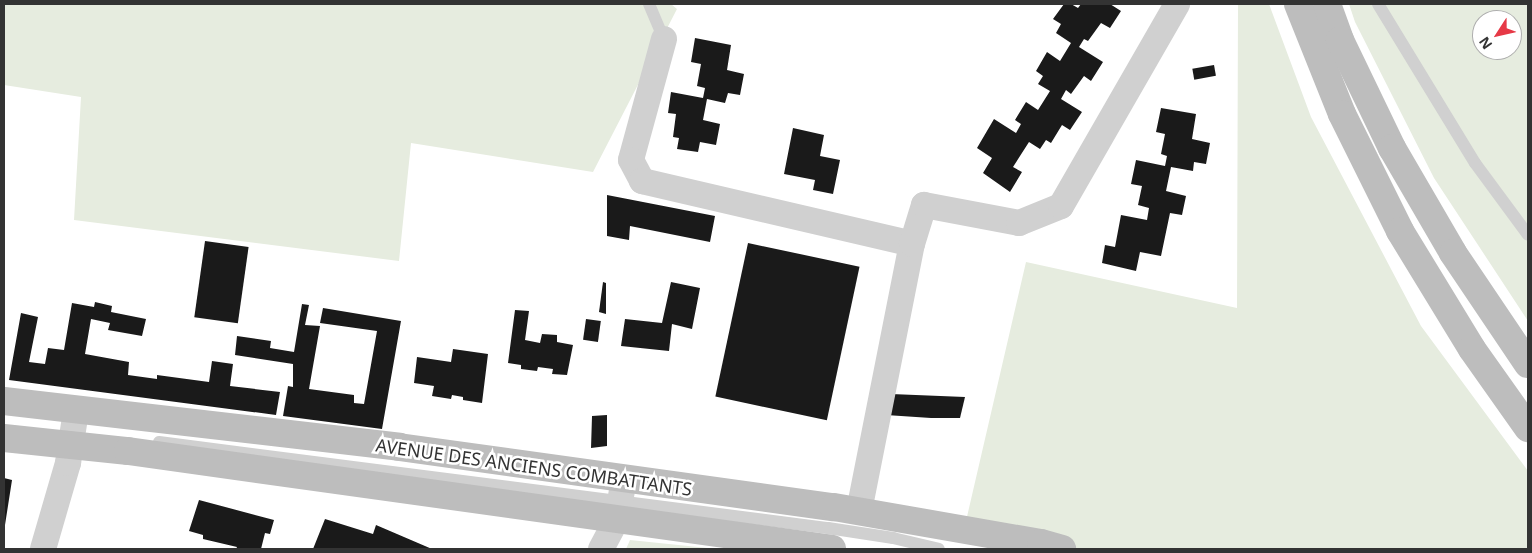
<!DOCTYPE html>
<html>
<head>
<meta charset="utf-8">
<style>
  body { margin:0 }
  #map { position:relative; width:1532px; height:553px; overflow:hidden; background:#fff; font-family:"Noto Sans",sans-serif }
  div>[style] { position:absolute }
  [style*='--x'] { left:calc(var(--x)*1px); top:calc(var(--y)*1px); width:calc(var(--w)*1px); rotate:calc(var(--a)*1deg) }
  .green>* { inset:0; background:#e6ecdf }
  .building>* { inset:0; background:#1a1a1a; transform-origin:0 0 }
  .lane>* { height:12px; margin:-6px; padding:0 6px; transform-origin:6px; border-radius:6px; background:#d0d0d0 }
  .street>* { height:26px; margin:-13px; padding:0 13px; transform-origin:13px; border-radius:13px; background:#d0d0d0 }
  .secondary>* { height:28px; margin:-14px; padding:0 14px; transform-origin:14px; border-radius:14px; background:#bdbdbd }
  span { translate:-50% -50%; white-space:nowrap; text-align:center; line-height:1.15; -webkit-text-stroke:5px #fff; paint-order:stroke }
  .street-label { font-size:18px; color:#333 }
  .frame { position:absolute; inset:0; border:5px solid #333; pointer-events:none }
  .north { position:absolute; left:1472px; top:10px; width:50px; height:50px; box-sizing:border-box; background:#fff; border:1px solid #adadad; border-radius:50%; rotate:235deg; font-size:14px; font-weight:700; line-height:20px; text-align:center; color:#333 }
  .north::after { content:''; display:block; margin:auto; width:18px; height:22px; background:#e63946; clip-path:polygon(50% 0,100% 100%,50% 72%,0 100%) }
</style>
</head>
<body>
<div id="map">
  <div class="green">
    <div style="clip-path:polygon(4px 4px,671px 4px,677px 9px,593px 172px,411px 143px,399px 261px,74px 220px,81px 97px,4px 85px)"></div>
    <div style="clip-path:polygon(1238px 4px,1269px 4px,1311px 117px,1421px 326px,1528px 471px,1528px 549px,1079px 549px,966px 521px,1026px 262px,1237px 308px)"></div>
    <div style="clip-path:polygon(evenodd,1349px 4px,1528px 4px,1528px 321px,1434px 178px,1355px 22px,1349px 4px,1482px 20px,1512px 20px,1512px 50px,1482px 50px,1482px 20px)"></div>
    <div style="clip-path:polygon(630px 540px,717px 549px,626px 549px)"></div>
  </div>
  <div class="building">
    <div style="clip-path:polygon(1064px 4px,1071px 4px,1078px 8px,1081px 4px,1110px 4px,1121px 11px,1110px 28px,1101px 23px,1088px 41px,1084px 39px,1079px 47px,1103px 62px,1091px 81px,1084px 76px,1071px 94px,1066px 90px,1061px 99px,1082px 112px,1070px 130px,1062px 125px,1051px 143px,1046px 140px,1040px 149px,1029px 142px,1013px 167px,1022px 172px,1010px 192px,983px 173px,992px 158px,977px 148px,994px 119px,1016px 133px,1021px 124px,1015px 120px,1026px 102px,1038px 110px,1050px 91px,1038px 84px,1043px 76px,1036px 71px,1047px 52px,1060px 61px,1071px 43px,1056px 33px,1061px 24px,1053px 19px)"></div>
    <div style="clip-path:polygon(695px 38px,731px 45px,727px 70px,744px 74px,740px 95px,728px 93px,725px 103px,707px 99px,703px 120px,720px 124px,716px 145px,700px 142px,698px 152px,677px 149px,679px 138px,673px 137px,676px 114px,668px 113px,671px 92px,703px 98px,705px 88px,697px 86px,701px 64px,691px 62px)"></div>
    <div style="left:1214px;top:65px;width:11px;height:22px;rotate:80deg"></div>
    <div style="clip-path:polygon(1161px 108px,1196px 114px,1192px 139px,1210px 143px,1206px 164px,1194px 162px,1193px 171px,1171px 167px,1166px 191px,1186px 196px,1182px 215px,1170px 213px,1161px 256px,1140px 252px,1136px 271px,1102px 263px,1105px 245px,1115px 247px,1121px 215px,1147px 220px,1149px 208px,1138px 205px,1142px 186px,1131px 184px,1136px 160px,1165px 166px,1167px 156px,1161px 154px,1165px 134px,1156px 132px)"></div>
    <div style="clip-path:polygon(793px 128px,824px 135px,820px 156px,840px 160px,833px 194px,813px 190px,815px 180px,784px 174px)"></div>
    <div style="clip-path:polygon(607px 195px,715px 216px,710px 242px,630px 226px,629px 240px,607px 236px)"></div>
    <div style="left:205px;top:241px;width:44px;height:77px;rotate:8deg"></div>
    <div style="left:748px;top:243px;width:114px;height:157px;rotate:12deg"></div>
    <div style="clip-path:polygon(603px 282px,606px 283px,606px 314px,599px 312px)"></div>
    <div style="clip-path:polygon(671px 282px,700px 288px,692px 329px,672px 324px,669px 351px,621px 346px,625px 319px,662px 323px)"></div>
    <div style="clip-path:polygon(95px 302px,112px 306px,111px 312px,146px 319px,142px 336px,108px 330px,110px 323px,91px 319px,85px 354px,129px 362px,128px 375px,157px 379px,157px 375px,209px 382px,212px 361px,233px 364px,230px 386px,280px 392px,276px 415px,9px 380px,21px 313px,38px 317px,29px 362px,45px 364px,48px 348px,64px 350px,72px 303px,94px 307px)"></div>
    <div style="clip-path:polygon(302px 304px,309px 305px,305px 325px,320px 326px,309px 389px,354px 395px,354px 403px,364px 404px,377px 331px,320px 323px,323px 308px,401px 321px,382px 429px,283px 416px,288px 386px,293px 387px,293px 364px,235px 355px,237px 336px,271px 341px,270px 348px,294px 352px)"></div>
    <div style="clip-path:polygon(515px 310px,529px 311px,525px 340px,540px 343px,542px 334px,557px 335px,557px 342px,573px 345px,567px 375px,552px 374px,553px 369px,538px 367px,537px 371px,521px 369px,521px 365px,508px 363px)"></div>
    <div style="left:586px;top:319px;width:15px;height:21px;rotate:8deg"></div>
    <div style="clip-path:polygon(453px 349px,488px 354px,482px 403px,463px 400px,463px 397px,452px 395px,451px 399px,432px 396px,434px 386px,414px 383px,417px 357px,451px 362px)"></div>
    <div style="clip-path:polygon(891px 394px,965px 397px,960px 418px,931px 418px,886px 415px)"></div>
    <div style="clip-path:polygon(607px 415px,607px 446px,591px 448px,592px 416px)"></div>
    <div style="clip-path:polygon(4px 478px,12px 480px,5px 525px,4px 525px)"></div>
    <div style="clip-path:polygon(199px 500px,274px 520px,270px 534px,265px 533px,261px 549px,236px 549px,237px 547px,203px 539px,203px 535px,189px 531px)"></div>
    <div style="clip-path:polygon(325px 519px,373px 534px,376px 525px,432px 549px,313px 549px)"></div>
  </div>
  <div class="lane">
    <div style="--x:649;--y:4;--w:38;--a:67"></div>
    <div style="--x:1378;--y:4;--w:186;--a:58.6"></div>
    <div style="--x:1475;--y:163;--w:89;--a:53.6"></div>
    <div style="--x:159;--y:442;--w:675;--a:7.33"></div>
    <div style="--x:828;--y:528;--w:66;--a:8.7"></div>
    <div style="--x:893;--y:538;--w:47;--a:13.4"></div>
  </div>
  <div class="street">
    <div style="--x:664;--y:39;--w:125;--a:105.3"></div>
    <div style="--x:631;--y:160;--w:24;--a:62"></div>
    <div style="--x:642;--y:181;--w:277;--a:13.1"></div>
    <div style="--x:859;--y:511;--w:272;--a:-78.8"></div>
    <div style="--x:912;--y:244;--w:41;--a:-72.9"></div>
    <div style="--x:924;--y:205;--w:97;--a:10.7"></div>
    <div style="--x:1019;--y:223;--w:45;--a:-22"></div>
    <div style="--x:1061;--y:206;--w:233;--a:-60.1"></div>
    <div style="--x:43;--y:549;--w:90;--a:-73.8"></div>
    <div style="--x:68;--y:463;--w:53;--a:-81.3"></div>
    <div style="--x:601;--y:549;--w:34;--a:-62"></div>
    <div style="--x:617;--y:519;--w:41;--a:-80.1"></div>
  </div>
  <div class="secondary">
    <div style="--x:1298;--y:4;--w:118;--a:68.2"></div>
    <div style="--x:1342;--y:114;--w:131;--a:63.6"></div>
    <div style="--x:1400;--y:231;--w:138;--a:58.6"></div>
    <div style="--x:1472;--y:349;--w:97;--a:54.7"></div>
    <div style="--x:1327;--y:4;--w:38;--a:70"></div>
    <div style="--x:1340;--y:40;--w:120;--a:64.3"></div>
    <div style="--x:1392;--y:148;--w:121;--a:59.8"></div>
    <div style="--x:1453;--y:253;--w:134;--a:56"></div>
    <div style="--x:4;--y:401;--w:398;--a:6.6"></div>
    <div style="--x:399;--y:447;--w:439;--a:7.9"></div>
    <div style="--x:834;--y:507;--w:210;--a:9.9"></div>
    <div style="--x:1041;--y:543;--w:22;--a:16"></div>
    <div style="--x:4;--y:438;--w:125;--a:6"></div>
    <div style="--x:128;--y:451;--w:711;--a:7.92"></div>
  </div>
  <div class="street-label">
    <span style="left:534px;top:467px;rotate:8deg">AVENUE DES ANCIENS COMBATTANTS</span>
  </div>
  <div class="frame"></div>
  <div class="north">N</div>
</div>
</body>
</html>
